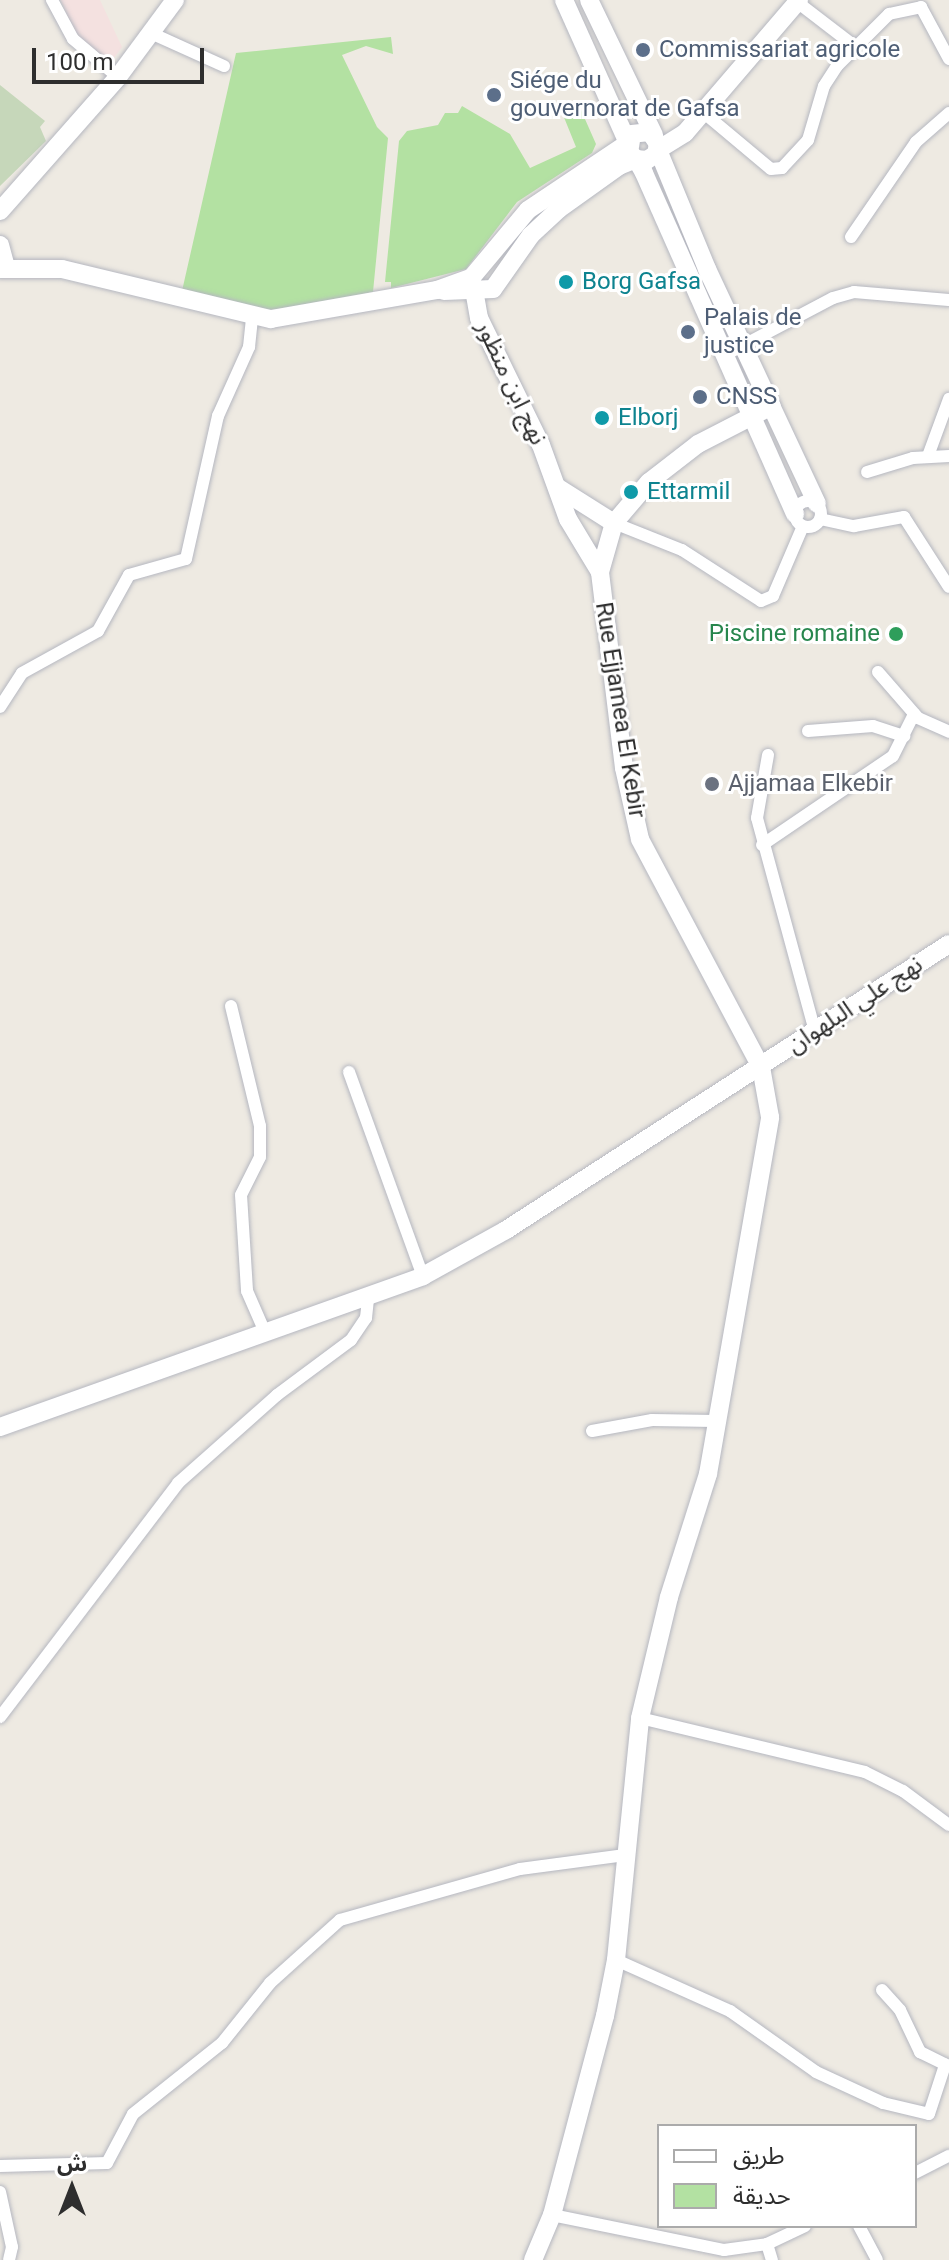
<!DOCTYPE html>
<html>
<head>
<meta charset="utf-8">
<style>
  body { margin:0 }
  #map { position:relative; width:949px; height:2260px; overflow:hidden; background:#eeeae2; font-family:Roboto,"Noto Sans Arabic",sans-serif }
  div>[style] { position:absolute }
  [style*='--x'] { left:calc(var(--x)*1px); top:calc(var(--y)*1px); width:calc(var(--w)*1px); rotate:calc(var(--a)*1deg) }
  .medical>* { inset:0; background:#f4e1e0 }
  .green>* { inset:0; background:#b3e1a2 }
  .cemetery>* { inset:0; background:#c6d7ba }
  .roads { filter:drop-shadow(0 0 2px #b5b7c0) drop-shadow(0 0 2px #b5b7c0) }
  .street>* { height:12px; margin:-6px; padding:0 6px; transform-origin:6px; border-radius:6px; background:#fff }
  .street>.ring { margin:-6px; padding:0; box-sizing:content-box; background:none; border:12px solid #fff; border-radius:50% }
  .secondary>* { height:18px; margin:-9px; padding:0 9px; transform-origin:9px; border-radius:9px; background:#fff }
  .dots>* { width:22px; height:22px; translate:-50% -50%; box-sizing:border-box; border:4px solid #fff; border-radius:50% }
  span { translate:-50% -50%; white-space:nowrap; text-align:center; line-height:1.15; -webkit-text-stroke:6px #fff; paint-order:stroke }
  .service-label { font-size:24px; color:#4e5e75 }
  .left { translate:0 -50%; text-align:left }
  .culture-label { font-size:24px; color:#0d838f }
  .street-label { font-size:24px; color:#2e2e2e }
  .leisure-label { font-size:24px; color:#27864d }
  .right { translate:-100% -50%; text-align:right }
  .worship-label { font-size:24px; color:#5b616d }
  .legend { position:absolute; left:657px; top:2124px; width:260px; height:104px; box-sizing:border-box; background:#fff; border:2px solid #ababab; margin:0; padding:10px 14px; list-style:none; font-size:24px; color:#2e2e2e }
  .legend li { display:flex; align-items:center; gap:16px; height:40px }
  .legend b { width:40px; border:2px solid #ababab }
  .north { position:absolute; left:32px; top:2148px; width:80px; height:80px; -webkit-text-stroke:6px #fff; paint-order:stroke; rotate:0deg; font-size:22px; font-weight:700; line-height:32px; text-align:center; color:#2e2e2e }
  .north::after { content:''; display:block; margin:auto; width:28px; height:36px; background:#2e2e2e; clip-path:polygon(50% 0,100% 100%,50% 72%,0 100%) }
  .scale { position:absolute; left:32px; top:48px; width:172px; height:36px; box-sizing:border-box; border:4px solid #2e2e2e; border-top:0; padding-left:10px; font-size:24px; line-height:28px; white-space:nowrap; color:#2e2e2e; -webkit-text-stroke:6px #fff; paint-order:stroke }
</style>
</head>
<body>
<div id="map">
  <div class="medical">
    <div style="clip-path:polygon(61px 0,100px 0,122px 47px,111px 62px,102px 61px,76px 38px)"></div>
  </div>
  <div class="green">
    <div style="clip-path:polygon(391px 37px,393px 54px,366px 46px,342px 55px,377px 127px,388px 138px,373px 292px,301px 308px,265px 310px,182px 291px,236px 53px)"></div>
    <div style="clip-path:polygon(577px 101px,596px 144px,592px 153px,517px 202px,466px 269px,391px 288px,391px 282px,385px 282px,399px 141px,407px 131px,438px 125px,445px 113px,458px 113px,462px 106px,510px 134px,530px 168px,576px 147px,561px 110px)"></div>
  </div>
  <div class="cemetery">
    <div style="clip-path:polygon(0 85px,45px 121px,40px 127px,46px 141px,0 186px)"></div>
  </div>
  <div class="roads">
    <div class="street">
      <div style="--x:52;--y:0;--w:44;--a:61.7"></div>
      <div style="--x:73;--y:39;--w:59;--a:40.2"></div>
      <div style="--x:797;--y:2;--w:71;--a:37.5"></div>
      <div style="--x:153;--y:34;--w:78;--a:24.3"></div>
      <div style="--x:704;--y:113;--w:87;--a:39.9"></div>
      <div style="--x:771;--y:169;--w:11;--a:-5"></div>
      <div style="--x:782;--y:168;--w:38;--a:-47"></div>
      <div style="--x:808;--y:140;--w:56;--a:-73.5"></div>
      <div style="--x:824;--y:86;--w:24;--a:-57"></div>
      <div style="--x:837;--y:66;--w:74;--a:-45"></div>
      <div style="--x:889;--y:14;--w:33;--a:-12"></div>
      <div style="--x:921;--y:7;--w:59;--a:61.7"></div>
      <div style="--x:851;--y:237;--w:115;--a:-55.6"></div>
      <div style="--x:916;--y:142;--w:44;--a:-41.3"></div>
      <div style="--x:723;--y:356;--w:124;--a:-27.8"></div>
      <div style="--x:833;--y:298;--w:22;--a:-16"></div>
      <div style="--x:854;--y:292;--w:95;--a:4.8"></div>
      <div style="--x:928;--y:456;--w:61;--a:-69.8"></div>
      <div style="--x:867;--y:472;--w:48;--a:-16.9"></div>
      <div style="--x:913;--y:458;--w:36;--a:-3"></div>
      <div class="ring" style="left:795px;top:501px;width:14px;height:14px"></div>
      <div style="--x:820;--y:519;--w:35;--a:12"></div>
      <div style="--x:854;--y:526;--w:51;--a:-10.2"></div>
      <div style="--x:904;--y:517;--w:83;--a:57.3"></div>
      <div style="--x:614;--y:523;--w:73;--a:21.7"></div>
      <div style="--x:682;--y:550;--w:94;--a:32.8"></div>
      <div style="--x:761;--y:601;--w:13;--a:-23"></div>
      <div style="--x:773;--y:596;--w:76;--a:-66.8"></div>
      <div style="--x:878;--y:672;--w:61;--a:49"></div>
      <div style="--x:918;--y:718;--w:34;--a:24"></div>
      <div style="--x:0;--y:707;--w:40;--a:-57.1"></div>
      <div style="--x:22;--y:673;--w:87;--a:-28.9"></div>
      <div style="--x:98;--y:631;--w:64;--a:-61"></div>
      <div style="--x:129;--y:575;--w:59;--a:-15.7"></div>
      <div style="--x:186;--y:559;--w:147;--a:-77.4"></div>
      <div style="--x:218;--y:416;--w:76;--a:-65.8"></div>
      <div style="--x:249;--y:347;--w:30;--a:-84"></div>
      <div style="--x:808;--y:731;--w:65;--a:-4.4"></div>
      <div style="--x:873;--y:726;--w:33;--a:18"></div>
      <div style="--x:768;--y:755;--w:64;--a:99.9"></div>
      <div style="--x:757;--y:818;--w:222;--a:74.8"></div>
      <div style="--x:762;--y:845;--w:158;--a:-34.2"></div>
      <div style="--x:893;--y:756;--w:47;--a:-63.4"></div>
      <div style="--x:231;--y:1006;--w:123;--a:76.4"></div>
      <div style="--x:260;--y:1126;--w:31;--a:90"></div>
      <div style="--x:260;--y:1157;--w:42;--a:116.6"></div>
      <div style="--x:241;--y:1195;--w:96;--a:86.4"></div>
      <div style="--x:247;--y:1291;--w:43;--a:66.4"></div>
      <div style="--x:349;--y:1072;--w:217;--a:70.1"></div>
      <div style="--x:592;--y:1431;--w:61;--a:-10.4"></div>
      <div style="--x:652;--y:1420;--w:63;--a:0.9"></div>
      <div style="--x:0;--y:1717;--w:294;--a:-52.7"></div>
      <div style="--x:178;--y:1483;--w:132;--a:-41.6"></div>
      <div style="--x:277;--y:1395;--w:92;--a:-36.6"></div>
      <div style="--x:351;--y:1340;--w:27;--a:-56"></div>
      <div style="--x:366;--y:1318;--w:20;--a:-84"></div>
      <div style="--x:640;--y:1718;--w:231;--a:13.5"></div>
      <div style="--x:865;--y:1772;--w:42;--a:26.6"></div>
      <div style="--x:903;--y:1791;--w:57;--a:36.5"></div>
      <div style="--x:616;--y:1960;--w:125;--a:24.1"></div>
      <div style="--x:730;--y:2011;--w:105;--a:35.3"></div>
      <div style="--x:816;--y:2072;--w:74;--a:24.8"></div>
      <div style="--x:883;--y:2103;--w:47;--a:13.4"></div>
      <div style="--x:929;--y:2114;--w:52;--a:-71.9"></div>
      <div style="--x:882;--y:1990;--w:27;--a:48"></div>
      <div style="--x:900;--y:2010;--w:47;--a:64.5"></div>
      <div style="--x:920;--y:2052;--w:32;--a:26"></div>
      <div style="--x:0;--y:2166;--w:107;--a:-1.6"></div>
      <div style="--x:107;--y:2163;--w:55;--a:-62"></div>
      <div style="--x:133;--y:2114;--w:114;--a:-38.6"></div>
      <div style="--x:222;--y:2043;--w:77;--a:-51.3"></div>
      <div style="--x:270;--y:1983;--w:94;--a:-42"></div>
      <div style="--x:340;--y:1920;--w:187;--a:-15.8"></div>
      <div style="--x:520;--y:1869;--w:106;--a:-7.6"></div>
      <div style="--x:915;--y:2173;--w:38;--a:-27"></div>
      <div style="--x:0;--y:2192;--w:56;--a:77.7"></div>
      <div style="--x:12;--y:2247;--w:13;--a:103"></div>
      <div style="--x:552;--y:2215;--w:176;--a:11.5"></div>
      <div style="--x:724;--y:2250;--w:43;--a:-7.9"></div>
      <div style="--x:767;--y:2244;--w:42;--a:-25.3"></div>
      <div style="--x:859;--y:2226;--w:38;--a:62"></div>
      <div style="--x:767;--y:2244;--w:17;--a:73"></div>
    </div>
    <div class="secondary">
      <div style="--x:589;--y:0;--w:150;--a:64.3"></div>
      <div style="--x:799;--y:0;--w:175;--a:130.6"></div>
      <div style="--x:685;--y:133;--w:32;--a:148"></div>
      <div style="--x:658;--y:150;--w:129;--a:67.6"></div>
      <div style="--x:707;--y:269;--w:259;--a:64.9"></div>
      <div style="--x:0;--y:211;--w:179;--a:-48.6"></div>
      <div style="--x:118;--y:77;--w:96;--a:-53.5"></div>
      <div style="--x:0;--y:245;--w:24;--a:75"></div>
      <div style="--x:0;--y:269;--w:62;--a:0"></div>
      <div style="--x:62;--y:269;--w:215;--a:13.5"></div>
      <div style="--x:271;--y:319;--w:169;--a:-9.9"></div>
      <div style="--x:437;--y:290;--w:37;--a:-20"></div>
      <div style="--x:472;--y:277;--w:87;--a:-50.1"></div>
      <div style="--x:528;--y:210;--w:120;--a:-33.8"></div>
      <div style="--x:628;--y:143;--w:157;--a:-114.1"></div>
      <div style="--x:473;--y:284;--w:35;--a:80"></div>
      <div style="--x:479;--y:318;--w:141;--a:64"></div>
      <div style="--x:541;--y:445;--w:79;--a:70"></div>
      <div style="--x:568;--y:519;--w:62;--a:58.9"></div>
      <div style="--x:444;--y:291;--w:49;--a:-2.3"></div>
      <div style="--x:493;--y:289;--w:66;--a:-54.9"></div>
      <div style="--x:531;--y:235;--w:38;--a:-43"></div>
      <div style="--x:559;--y:209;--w:74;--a:-35.6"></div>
      <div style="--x:619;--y:166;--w:18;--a:-22"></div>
      <div style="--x:636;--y:159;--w:11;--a:5"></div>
      <div style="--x:647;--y:160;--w:11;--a:-34"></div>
      <div style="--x:656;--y:154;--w:10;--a:-79"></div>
      <div style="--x:658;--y:144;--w:14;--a:-124"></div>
      <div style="--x:650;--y:132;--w:18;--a:174"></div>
      <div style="--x:632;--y:134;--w:18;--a:99"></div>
      <div style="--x:629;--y:152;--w:10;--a:45"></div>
      <div style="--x:636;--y:159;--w:16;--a:60"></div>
      <div style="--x:644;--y:173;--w:373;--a:66.1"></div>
      <div style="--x:557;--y:487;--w:67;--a:32.3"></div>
      <div style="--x:0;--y:1427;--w:449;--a:-19.6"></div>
      <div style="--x:423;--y:1276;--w:95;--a:-29"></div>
      <div style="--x:506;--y:1230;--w:527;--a:-32.85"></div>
      <div style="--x:533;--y:2260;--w:49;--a:-67.1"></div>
      <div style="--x:552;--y:2215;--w:206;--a:-75.1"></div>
      <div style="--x:605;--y:2016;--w:57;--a:-78.9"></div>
      <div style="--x:616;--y:1960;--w:243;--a:-84.3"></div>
      <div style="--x:640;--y:1718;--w:124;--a:-76.5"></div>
      <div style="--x:669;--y:1597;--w:129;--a:-72.4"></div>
      <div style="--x:708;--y:1474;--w:362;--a:-80.1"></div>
      <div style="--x:770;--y:1117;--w:51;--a:-100.2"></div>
      <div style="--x:761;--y:1067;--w:258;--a:-118"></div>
      <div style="--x:640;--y:839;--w:73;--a:-102.7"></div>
      <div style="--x:624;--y:768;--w:197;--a:-97"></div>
      <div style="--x:600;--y:572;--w:51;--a:-74.1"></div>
      <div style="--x:614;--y:523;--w:54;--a:-49.5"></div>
      <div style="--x:649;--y:482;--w:62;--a:-37.8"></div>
      <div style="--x:698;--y:444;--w:83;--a:-27.2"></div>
    </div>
  </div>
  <div class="dots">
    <div style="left:643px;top:50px;background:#5c6f8a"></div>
    <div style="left:494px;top:95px;background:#5c6f8a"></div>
    <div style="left:566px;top:282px;background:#0f9aa8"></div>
    <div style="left:688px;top:332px;background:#5c6f8a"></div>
    <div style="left:700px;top:397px;background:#5c6f8a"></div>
    <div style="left:602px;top:418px;background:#0f9aa8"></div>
    <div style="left:631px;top:492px;background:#0f9aa8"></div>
    <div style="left:896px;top:634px;background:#2e9e5b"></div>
    <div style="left:712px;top:784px;background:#6b7280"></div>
  </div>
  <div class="service-label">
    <span class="left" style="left:659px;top:50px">Commissariat agricole</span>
    <span class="left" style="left:510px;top:95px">Siége du<br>gouvernorat de Gafsa</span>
    <span class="left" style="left:704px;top:332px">Palais de<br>justice</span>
    <span class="left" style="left:716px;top:397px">CNSS</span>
  </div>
  <div class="culture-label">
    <span class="left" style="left:582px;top:282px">Borg Gafsa</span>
    <span class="left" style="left:618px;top:418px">Elborj</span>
    <span class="left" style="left:647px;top:492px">Ettarmil</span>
  </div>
  <div class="street-label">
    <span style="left:511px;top:383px;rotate:65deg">نهج ابن منظور</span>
    <span style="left:620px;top:710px;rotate:81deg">Rue Ejjamea El Kebir</span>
    <span style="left:855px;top:1005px;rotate:-33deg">نهج علي البلهوان</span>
  </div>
  <div class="leisure-label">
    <span class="right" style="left:880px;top:634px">Piscine romaine</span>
  </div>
  <div class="worship-label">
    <span class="left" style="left:728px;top:784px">Ajjamaa Elkebir</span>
  </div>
  <ul class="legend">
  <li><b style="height:10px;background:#fff"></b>طريق</li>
  <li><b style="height:22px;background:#b3e1a2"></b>حديقة</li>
  </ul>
  <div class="north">ش</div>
  <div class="scale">100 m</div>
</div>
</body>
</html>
